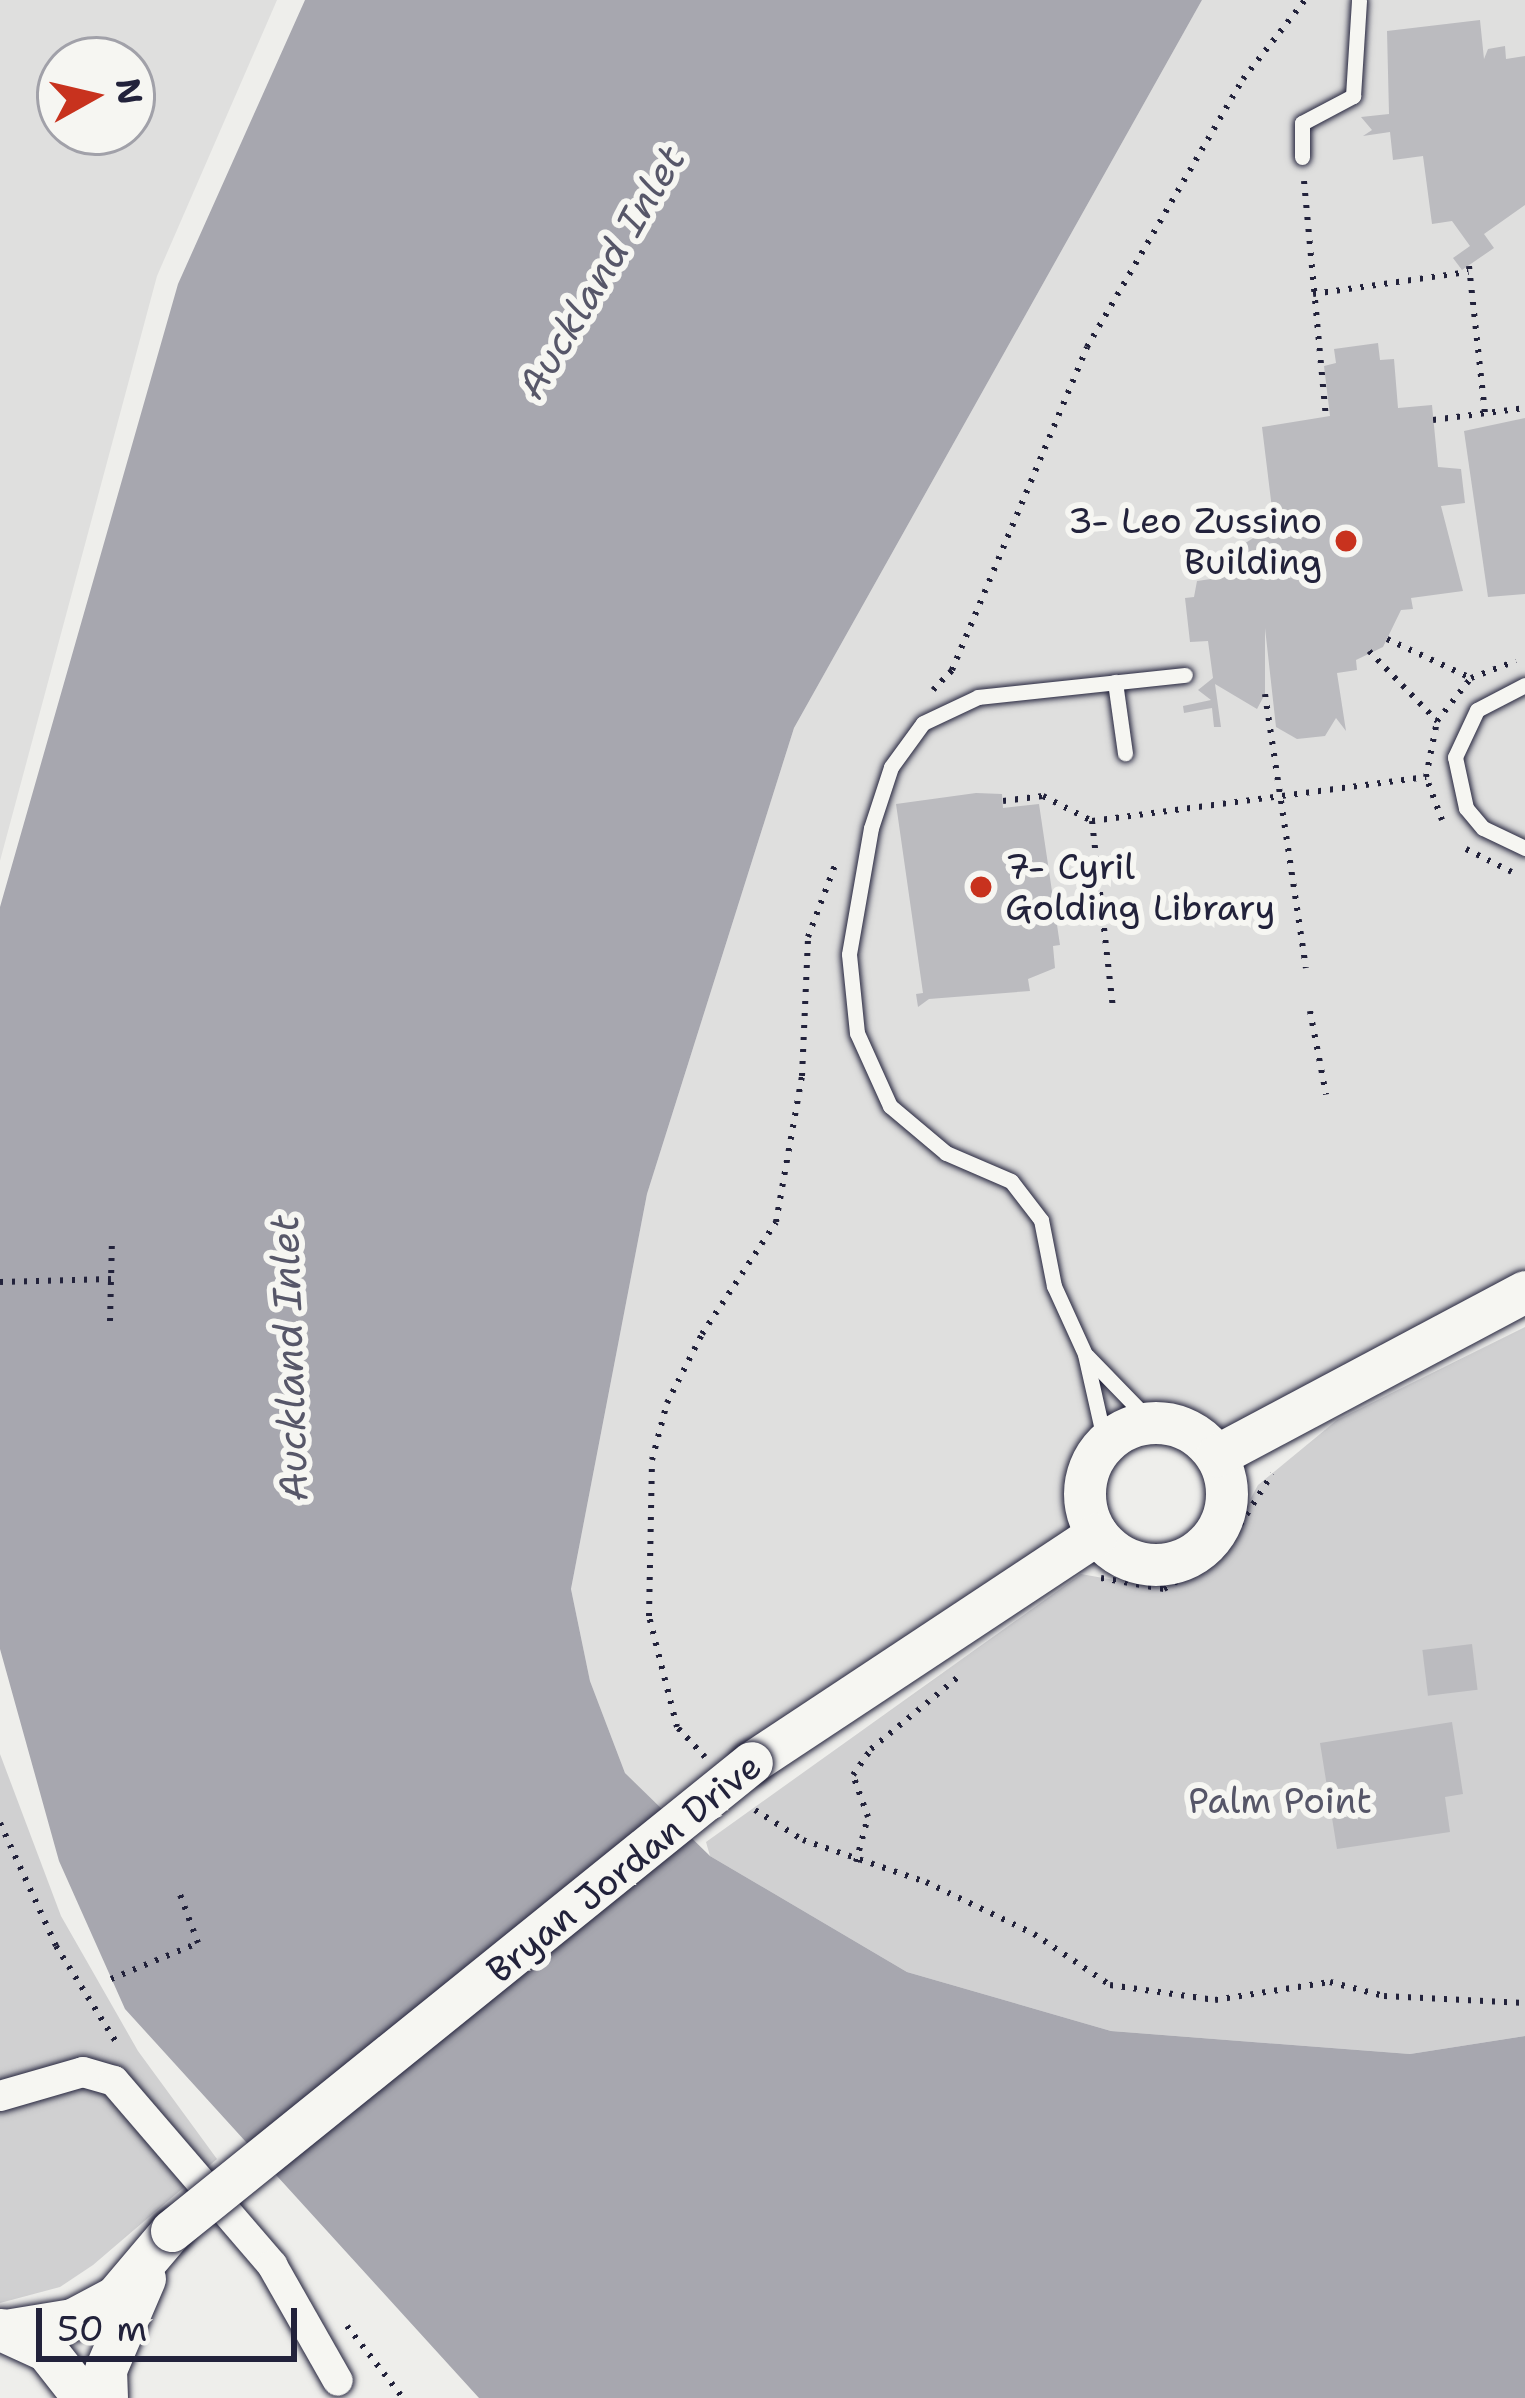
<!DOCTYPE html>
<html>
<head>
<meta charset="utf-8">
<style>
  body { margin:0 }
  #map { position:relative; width:1525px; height:2398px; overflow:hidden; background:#eeeeeb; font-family:"Shantell Sans",sans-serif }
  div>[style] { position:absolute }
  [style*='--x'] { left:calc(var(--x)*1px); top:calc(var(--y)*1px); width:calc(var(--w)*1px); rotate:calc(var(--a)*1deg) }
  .built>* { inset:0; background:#dfdfde }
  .green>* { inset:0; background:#d0d0d1 }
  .water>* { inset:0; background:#a7a7af }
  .building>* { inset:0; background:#bbbbbf; transform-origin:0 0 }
  .path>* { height:6px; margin-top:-3px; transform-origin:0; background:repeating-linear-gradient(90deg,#22223b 0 3px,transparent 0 12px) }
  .roads { filter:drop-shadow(0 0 3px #22223b) drop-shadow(0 0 3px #22223b) }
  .lane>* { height:15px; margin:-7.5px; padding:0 7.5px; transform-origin:7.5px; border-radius:7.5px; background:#f6f6f2 }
  .street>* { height:30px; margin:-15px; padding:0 15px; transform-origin:15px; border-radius:15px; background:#f6f6f2 }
  .secondary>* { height:42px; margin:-21px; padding:0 21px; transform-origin:21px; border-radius:21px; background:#f6f6f2 }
  .secondary>.ring { margin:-21px; padding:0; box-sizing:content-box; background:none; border:42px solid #f6f6f2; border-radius:50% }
  .bridges { filter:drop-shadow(0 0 3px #22223b) drop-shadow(0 0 3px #22223b) }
  .secondary-bridge>* { height:42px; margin:-21px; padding:0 21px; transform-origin:21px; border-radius:21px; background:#f6f6f2 }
  .dots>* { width:33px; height:33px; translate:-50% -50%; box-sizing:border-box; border:6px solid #f6f6f2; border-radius:50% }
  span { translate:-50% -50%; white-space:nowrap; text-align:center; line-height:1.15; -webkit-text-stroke:12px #f6f6f2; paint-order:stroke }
  .poi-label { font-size:36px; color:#22223b }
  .right { translate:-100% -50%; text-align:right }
  .left { translate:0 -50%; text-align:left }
  .park-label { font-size:36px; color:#565668 }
  .street-label { font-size:36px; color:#22223b }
  .water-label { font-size:39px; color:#575769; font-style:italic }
  .north { position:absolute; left:36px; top:36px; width:120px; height:120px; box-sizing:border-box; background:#f6f6f2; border:3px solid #a1a1a9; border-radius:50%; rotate:82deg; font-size:33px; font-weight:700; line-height:48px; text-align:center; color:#22223b }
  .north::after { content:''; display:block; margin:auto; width:42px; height:54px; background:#c8321e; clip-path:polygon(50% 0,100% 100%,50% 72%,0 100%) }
  .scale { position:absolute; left:36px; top:2308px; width:261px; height:54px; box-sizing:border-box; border:6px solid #22223b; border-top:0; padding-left:15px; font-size:36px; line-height:42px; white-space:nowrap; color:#22223b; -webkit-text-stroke:9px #f6f6f2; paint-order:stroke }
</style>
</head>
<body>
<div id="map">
  <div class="built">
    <div style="clip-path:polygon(evenodd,0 0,277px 0,157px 276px,0 861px,0 0,132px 60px,132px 132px,60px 132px,60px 60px,132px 60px)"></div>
    <div style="clip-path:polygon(1202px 0,1525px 0,1525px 1292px,1217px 1456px,1177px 1425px,1126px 1428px,1091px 1463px,1085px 1487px,1097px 1535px,676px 1824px,625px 1773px,590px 1681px,571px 1589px,647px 1194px,794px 728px)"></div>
  </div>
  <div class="green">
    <div style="clip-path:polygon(1525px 1327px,1525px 2036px,1410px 2054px,1111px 2031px,907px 1972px,710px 1856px,706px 1842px,1081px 1574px,1164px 1589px,1220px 1555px,1258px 1485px,1337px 1420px)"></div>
    <div style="clip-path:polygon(0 1754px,61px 1916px,138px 2051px,217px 2159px,93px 2265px,60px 2287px,0 2303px)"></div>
  </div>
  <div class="water">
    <div style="clip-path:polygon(305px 0,1202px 0,794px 728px,647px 1194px,571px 1589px,590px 1681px,625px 1773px,710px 1856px,907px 1972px,1111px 2031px,1410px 2054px,1525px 2036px,1525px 2398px,479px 2398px,125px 2009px,59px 1861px,0 1649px,0 907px,178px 284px)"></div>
  </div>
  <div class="building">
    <div style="clip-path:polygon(1480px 20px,1484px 59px,1488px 49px,1505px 46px,1506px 59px,1525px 56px,1525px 205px,1484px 234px,1494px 248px,1462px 270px,1453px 258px,1470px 246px,1452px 221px,1432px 224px,1423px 156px,1393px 160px,1390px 132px,1363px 136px,1372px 130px,1361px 117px,1389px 114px,1387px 31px)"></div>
    <div style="clip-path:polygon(1378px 343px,1380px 360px,1394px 359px,1398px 408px,1432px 405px,1438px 467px,1461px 469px,1465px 503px,1441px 506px,1463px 591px,1411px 598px,1413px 609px,1401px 610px,1383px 647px,1356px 660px,1357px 670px,1337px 673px,1346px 731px,1336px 718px,1325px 736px,1297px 739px,1276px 727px,1265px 628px,1265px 694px,1257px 709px,1215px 684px,1221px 727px,1214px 727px,1212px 708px,1184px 713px,1183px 706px,1211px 700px,1198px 690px,1213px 678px,1208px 641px,1190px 642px,1185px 598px,1194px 597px,1197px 581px,1232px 576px,1239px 547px,1274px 525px,1262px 427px,1330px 416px,1324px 366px,1336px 363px,1334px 349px)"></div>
    <div style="clip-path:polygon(1525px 418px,1525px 594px,1488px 597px,1464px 431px)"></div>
    <div style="clip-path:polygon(976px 793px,1002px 794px,1003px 808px,1039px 804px,1060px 945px,1053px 946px,1055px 968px,1028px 979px,1030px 991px,929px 999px,918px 1007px,916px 994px,923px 993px,896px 804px)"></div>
    <div style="left:1472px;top:1644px;width:46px;height:50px;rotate:83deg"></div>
    <div style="clip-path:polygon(1452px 1722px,1463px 1794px,1445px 1797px,1450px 1832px,1337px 1849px,1320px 1743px)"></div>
  </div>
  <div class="path">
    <div style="--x:1304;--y:181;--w:236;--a:84.7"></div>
    <div style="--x:1469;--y:266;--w:148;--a:83.8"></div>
    <div style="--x:1313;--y:294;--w:157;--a:-8.1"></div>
    <div style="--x:1433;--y:420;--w:93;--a:-7.4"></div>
    <div style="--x:1387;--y:639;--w:93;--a:24.9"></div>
    <div style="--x:1369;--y:651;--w:98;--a:45.8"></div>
    <div style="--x:933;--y:690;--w:28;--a:-46"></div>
    <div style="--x:952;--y:670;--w:350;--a:-67.3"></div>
    <div style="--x:1087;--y:347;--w:310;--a:-59.8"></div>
    <div style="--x:1243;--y:79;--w:100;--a:-51.9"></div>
    <div style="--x:1265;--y:694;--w:277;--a:81.5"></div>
    <div style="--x:1003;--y:801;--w:40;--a:-7.1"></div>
    <div style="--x:1043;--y:796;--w:55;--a:27"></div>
    <div style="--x:1092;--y:821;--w:337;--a:-7.5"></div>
    <div style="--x:1442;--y:820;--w:46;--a:-110.4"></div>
    <div style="--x:1426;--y:777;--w:57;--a:-78.9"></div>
    <div style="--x:1437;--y:721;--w:55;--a:-51.7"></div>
    <div style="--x:1471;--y:678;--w:48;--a:-20.7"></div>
    <div style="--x:1092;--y:821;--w:188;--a:83.6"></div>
    <div style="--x:1466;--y:849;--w:51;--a:26.6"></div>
    <div style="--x:1310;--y:1011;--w:85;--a:79.1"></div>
    <div style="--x:0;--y:1282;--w:111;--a:-1.5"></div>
    <div style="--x:110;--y:1321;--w:83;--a:-88.6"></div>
    <div style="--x:1101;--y:1578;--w:64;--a:9.9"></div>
    <div style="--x:1164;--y:1589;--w:66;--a:-30.8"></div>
    <div style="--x:1221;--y:1555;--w:96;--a:-57.8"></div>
    <div style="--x:705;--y:1757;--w:41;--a:-133"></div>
    <div style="--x:677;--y:1727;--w:114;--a:-104.2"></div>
    <div style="--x:649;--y:1616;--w:156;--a:-88.9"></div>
    <div style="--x:652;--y:1460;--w:59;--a:-75.3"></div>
    <div style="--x:667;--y:1403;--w:77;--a:-63.1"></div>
    <div style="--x:702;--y:1334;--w:134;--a:-56.5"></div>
    <div style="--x:776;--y:1222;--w:148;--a:-79.9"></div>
    <div style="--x:802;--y:1076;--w:139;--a:-87.5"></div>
    <div style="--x:808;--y:937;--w:82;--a:-69.4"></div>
    <div style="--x:755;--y:1810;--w:57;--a:32"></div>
    <div style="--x:803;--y:1840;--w:130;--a:18.9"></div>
    <div style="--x:926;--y:1882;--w:120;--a:25.7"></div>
    <div style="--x:1034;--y:1934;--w:92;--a:33.9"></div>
    <div style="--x:1110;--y:1985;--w:106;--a:8.1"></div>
    <div style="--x:1215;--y:2000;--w:116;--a:-8.9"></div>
    <div style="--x:1330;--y:1982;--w:56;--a:14.5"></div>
    <div style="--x:1384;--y:1996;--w:141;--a:2.8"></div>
    <div style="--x:0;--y:1823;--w:135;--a:65.5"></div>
    <div style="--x:56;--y:1946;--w:119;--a:58"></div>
    <div style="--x:856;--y:1862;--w:47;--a:-75.1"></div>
    <div style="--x:868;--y:1817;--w:45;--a:-109.7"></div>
    <div style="--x:853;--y:1775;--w:32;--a:-55"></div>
    <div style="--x:871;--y:1749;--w:113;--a:-39.6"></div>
    <div style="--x:111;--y:1979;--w:94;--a:-22.5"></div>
    <div style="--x:198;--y:1943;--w:58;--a:-110.3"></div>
    <div style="--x:347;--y:2326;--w:91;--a:52.1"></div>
  </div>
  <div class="roads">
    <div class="lane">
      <div style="--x:1302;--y:157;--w:34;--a:-90"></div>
      <div style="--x:1302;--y:123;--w:58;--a:-27.9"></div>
      <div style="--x:1353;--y:96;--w:96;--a:-86.4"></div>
      <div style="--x:1115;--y:682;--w:72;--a:82"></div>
      <div style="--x:1525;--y:685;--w:54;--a:152.5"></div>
      <div style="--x:1477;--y:710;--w:52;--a:115.1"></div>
      <div style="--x:1455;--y:757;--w:52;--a:77.8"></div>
      <div style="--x:1466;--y:808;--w:26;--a:50"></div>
      <div style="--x:1483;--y:828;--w:47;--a:25.5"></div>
      <div style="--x:1087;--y:1356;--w:92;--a:45.9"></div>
      <div style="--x:1105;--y:1443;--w:91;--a:-102.7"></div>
      <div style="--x:1085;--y:1354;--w:75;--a:-114.5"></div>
      <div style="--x:1054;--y:1286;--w:67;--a:-101.1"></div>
      <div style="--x:1041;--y:1220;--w:49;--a:-127.6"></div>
      <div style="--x:1011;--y:1181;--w:71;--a:-156.7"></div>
      <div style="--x:946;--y:1153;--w:73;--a:-140"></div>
      <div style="--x:890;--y:1106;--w:80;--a:-114.3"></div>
      <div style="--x:857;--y:1033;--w:79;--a:-95.8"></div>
      <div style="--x:849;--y:954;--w:128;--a:-80.1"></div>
      <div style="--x:871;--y:828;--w:64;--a:-71.8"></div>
      <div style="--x:891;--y:767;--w:54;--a:-54"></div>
      <div style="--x:923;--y:723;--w:61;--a:-25.3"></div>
      <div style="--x:978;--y:697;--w:208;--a:-6.1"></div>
    </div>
    <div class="street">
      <div style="--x:0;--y:2096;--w:86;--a:-16.1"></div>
      <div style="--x:83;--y:2072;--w:32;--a:16"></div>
      <div style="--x:114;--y:2081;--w:243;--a:49.3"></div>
      <div style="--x:272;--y:2265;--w:133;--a:60.4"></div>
    </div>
    <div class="secondary">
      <div class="ring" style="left:1085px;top:1423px;width:100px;height:100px"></div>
      <div style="--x:1217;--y:1456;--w:349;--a:-28"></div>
      <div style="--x:752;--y:1763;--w:414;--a:-33.5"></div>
      <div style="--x:1;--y:2330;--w:51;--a:24.5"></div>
      <div style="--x:47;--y:2351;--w:60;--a:51.8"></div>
      <div style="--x:6;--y:2331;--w:68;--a:-9.3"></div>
      <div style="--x:73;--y:2320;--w:49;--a:-28.1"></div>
      <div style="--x:116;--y:2297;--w:87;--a:-49.7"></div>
      <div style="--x:107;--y:2398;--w:28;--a:-92"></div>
      <div style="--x:106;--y:2370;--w:99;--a:-66.8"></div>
    </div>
  </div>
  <div class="bridges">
    <div class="secondary-bridge">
      <div style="--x:172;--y:2231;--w:745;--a:-38.9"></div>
    </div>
  </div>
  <div class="dots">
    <div style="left:1346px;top:541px;background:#c8321e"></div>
    <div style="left:981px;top:887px;background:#c8321e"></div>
  </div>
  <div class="poi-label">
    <span class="right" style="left:1322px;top:541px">3- Leo Zussino<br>Building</span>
    <span class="left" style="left:1005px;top:887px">7- Cyril<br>Golding Library</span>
  </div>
  <div class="park-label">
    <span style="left:1280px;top:1801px">Palm Point</span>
  </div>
  <div class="street-label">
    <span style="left:624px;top:1868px;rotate:-39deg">Bryan Jordan Drive</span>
  </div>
  <div class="water-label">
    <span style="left:601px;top:272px;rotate:-59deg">Auckland Inlet</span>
    <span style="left:289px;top:1358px;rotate:-92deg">Auckland Inlet</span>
  </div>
  <div class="north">N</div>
  <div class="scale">50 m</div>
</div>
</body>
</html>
